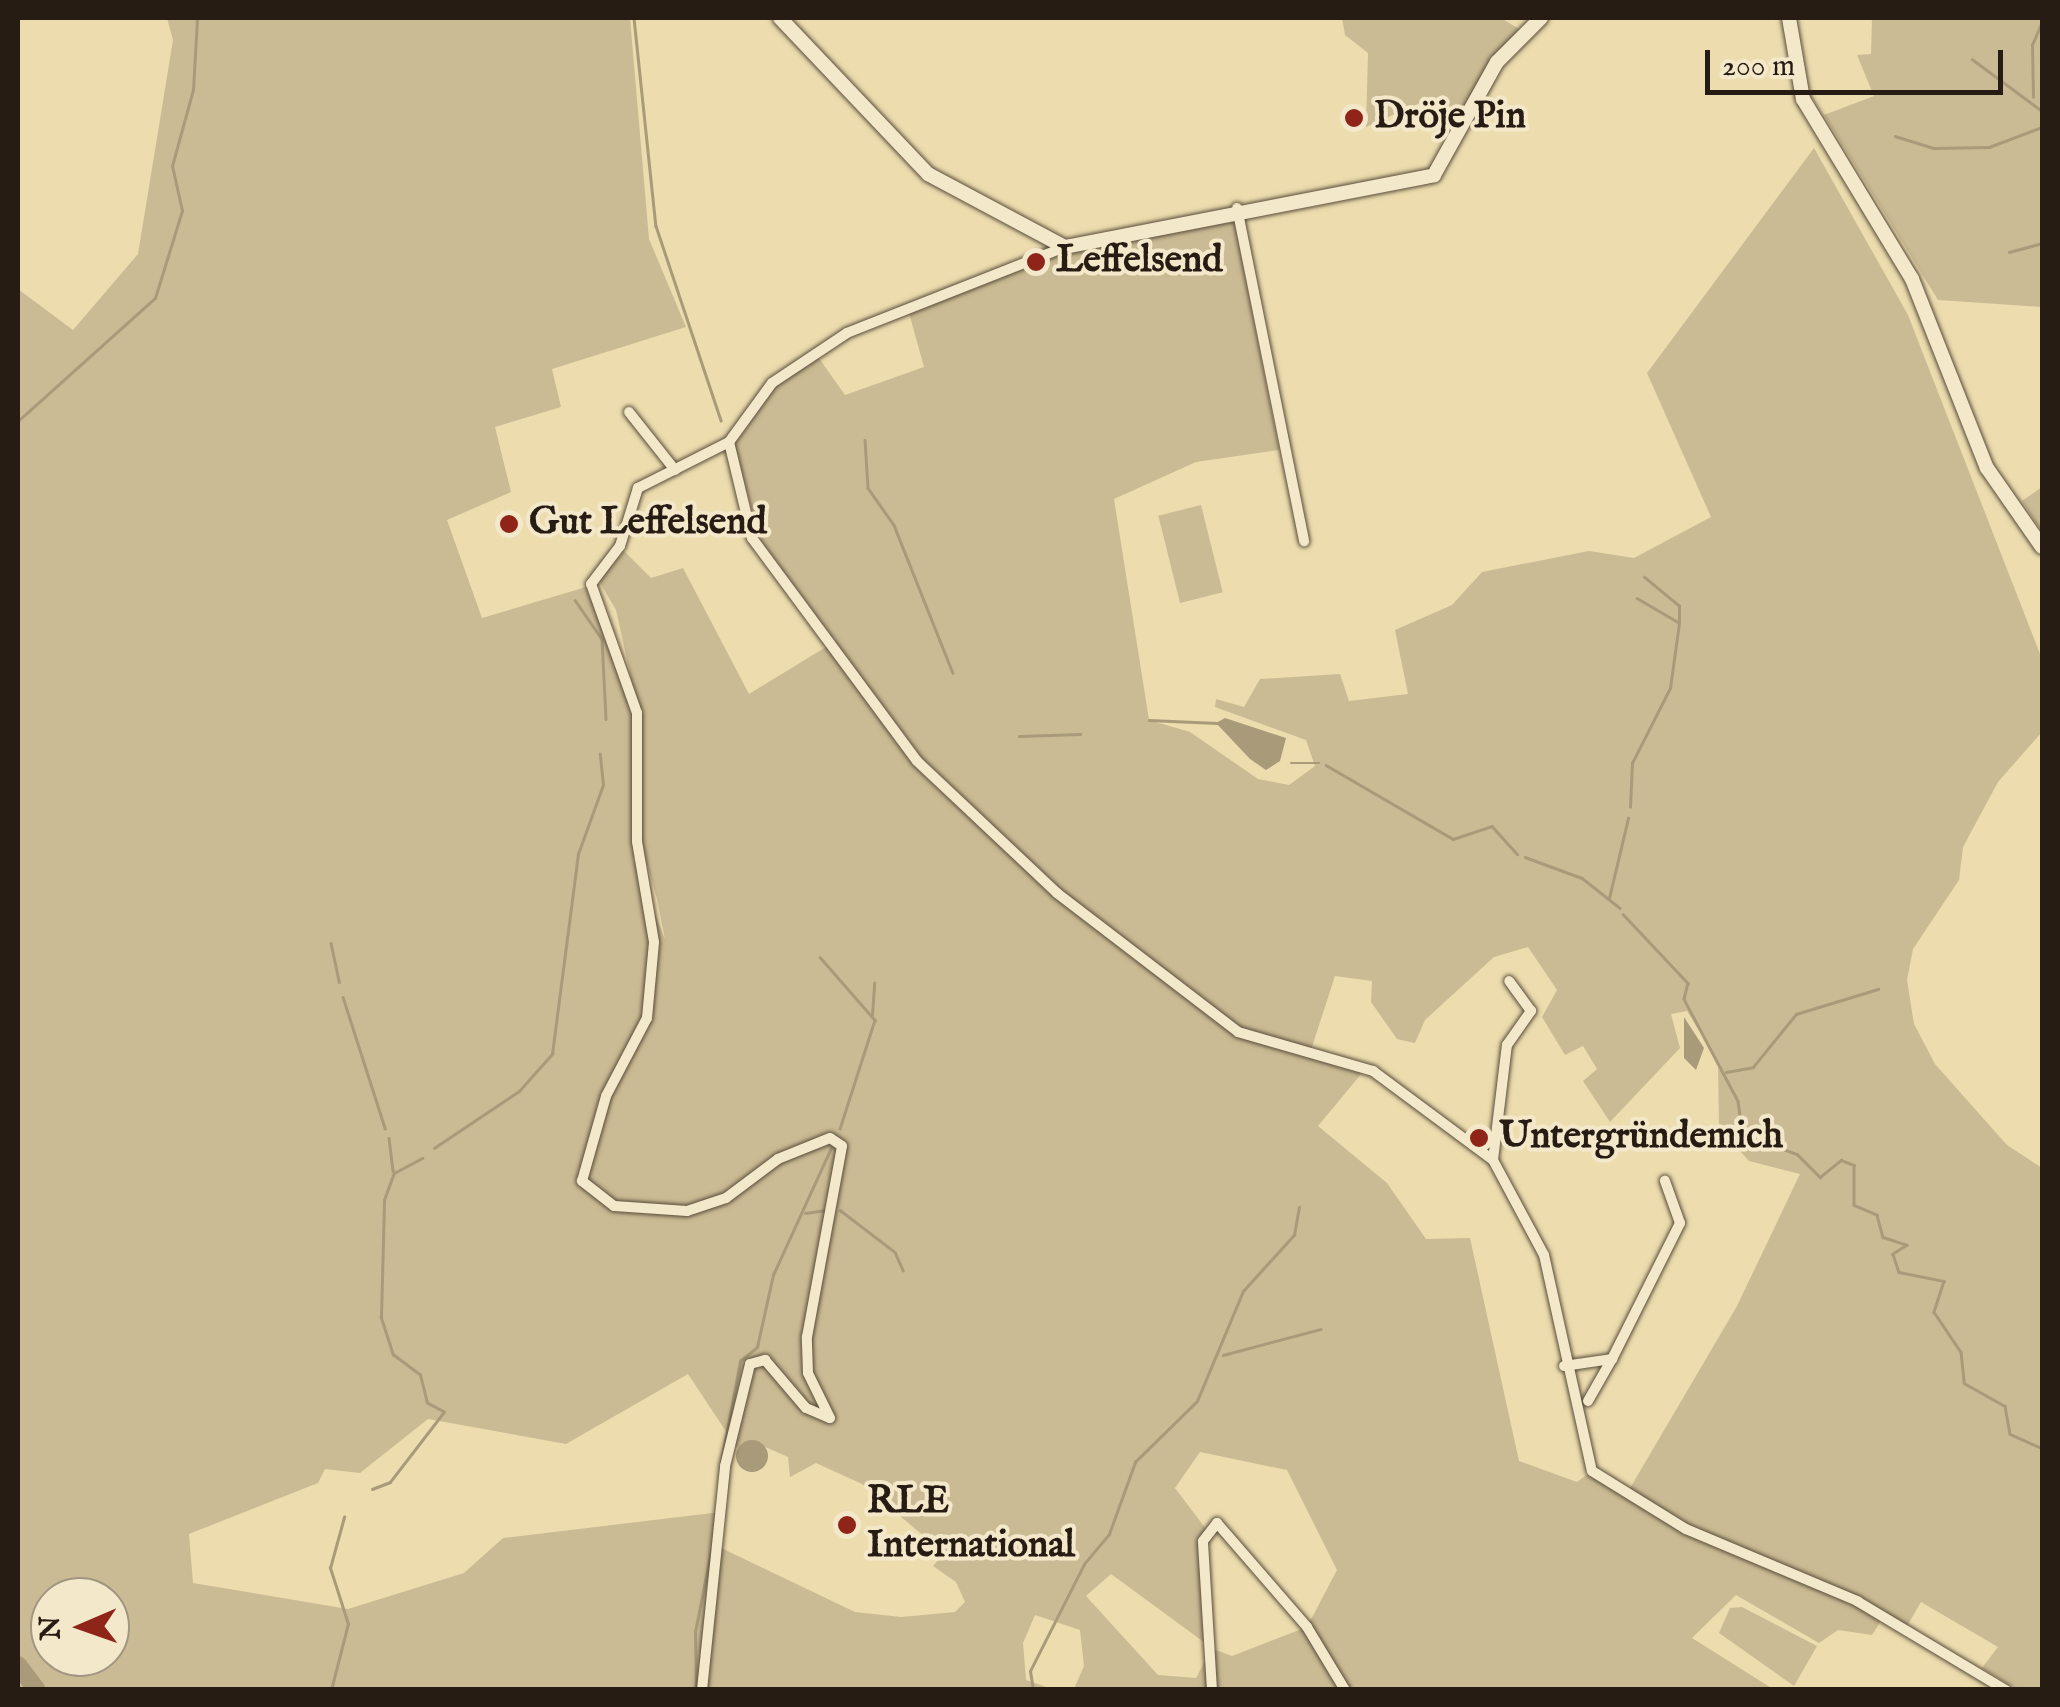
<!DOCTYPE html>
<html>
<head>
<meta charset="utf-8">
<style>
  body { margin:0 }
  #map { position:relative; width:2060px; height:1707px; overflow:hidden; background:#ecdcae; font-family:"IM FELL English",serif }
  div>[style] { position:absolute }
  [style*='--x'] { left:calc(var(--x)*1px); top:calc(var(--y)*1px); width:calc(var(--w)*1px); rotate:calc(var(--a)*1deg) }
  .green>* { inset:0; background:#cbbb94; transform-origin:0 0 }
  .water>* { inset:0; background:#a99b7a }
  .round { border-radius:50% }
  .stream>* { height:2.5px; margin:-1.25px; padding:0 1.25px; transform-origin:1.25px; border-radius:1.25px; background:#a99b7a }
  .river>* { height:18px; margin:-9px; padding:0 9px; transform-origin:9px; border-radius:9px; background:#a99b7a }
  .roads { filter:drop-shadow(0 0 2px #584c3a) drop-shadow(0 0 2px #584c3a) }
  .street>* { height:10px; margin:-5px; padding:0 5px; transform-origin:5px; border-radius:5px; background:#f3e8ca }
  .secondary>* { height:14px; margin:-7px; padding:0 7px; transform-origin:7px; border-radius:7px; background:#f3e8ca }
  .dots>* { width:28px; height:28px; translate:-50% -50%; box-sizing:border-box; border:5px solid #f3e8ca; border-radius:50% }
  span { translate:-50% -50%; white-space:nowrap; text-align:center; line-height:1.15; -webkit-text-stroke:8px #f3e8ca; paint-order:stroke }
  .poi-label { font-size:38px; color:#271c14; font-weight:700 }
  .left { translate:0 -50%; text-align:left }
  .frame { position:absolute; inset:0; border:20px solid #271c14; pointer-events:none }
  .north { position:absolute; left:30px; top:1577px; width:100px; height:100px; box-sizing:border-box; background:#f3e8ca; border:2px solid #a19681; border-radius:50%; rotate:268deg; font-size:28px; font-weight:700; line-height:40px; text-align:center; color:#271c14 }
  .north::after { content:''; display:block; margin:auto; width:35px; height:45px; background:#8f2418; clip-path:polygon(50% 0,100% 100%,50% 72%,0 100%) }
  .scale { position:absolute; left:1705px; top:50px; width:298px; height:45px; box-sizing:border-box; border:5px solid #271c14; border-top:0; padding-left:12px; font-size:30px; line-height:35px; white-space:nowrap; color:#271c14; -webkit-text-stroke:8px #f3e8ca; paint-order:stroke }
</style>
</head>
<body>
<div id="map">
  <div class="green">
    <div style="clip-path:polygon(evenodd,167px 18px,630px 18px,649px 239px,686px 327px,552px 369px,561px 407px,495px 427px,511px 492px,447px 520px,482px 618px,586px 587px,642px 727px,616px 610px,599px 581px,624px 551px,651px 578px,683px 568px,749px 694px,826px 647px,914px 766px,1058px 900px,1066px 894px,921px 757px,761px 541px,734px 445px,775px 388px,816px 354px,845px 395px,924px 367px,909px 313px,1059px 255px,1223px 216px,1235px 224px,1279px 450px,1196px 462px,1114px 499px,1149px 720px,1190px 732px,1258px 779px,1289px 785px,1315px 766px,1306px 740px,1215px 707px,1216px 699px,1244px 707px,1260px 679px,1340px 674px,1349px 701px,1408px 694px,1395px 630px,1452px 605px,1482px 572px,1589px 551px,1634px 558px,1711px 517px,1647px 373px,1814px 148px,1908px 315px,2042px 659px,2042px 732px,1998px 782px,1963px 847px,1959px 880px,1913px 949px,1907px 980px,1914px 1024px,1935px 1064px,2007px 1145px,2042px 1168px,2042px 1689px,2017px 1689px,1982px 1668px,1998px 1647px,1921px 1602px,1906px 1628px,1884px 1616px,1872px 1635px,1838px 1630px,1819px 1643px,1736px 1595px,1692px 1638px,1773px 1689px,1074px 1689px,1084px 1666px,1080px 1630px,1035px 1615px,1023px 1643px,1026px 1680px,1052px 1689px,18px 1689px,18px 289px,73px 330px,138px 254px,173px 40px,167px 18px,644px 854px,657px 899px,665px 939px,633px 858px,644px 854px,167px 18px,1528px 947px,1557px 990px,1542px 1017px,1565px 1055px,1583px 1046px,1597px 1069px,1583px 1081px,1610px 1122px,1680px 1048px,1671px 1014px,1687px 1011px,1718px 1061px,1719px 1128px,1749px 1161px,1800px 1174px,1737px 1306px,1626px 1495px,1592px 1471px,1577px 1482px,1519px 1461px,1470px 1238px,1426px 1239px,1387px 1183px,1318px 1126px,1362px 1073px,1310px 1053px,1335px 976px,1372px 981px,1371px 1002px,1397px 1039px,1415px 1043px,1425px 1020px,1494px 957px,1528px 947px,167px 18px,688px 1374px,737px 1448px,754px 1442px,788px 1457px,790px 1477px,816px 1463px,862px 1484px,944px 1553px,933px 1566px,956px 1582px,965px 1602px,955px 1612px,901px 1617px,855px 1612px,717px 1546px,721px 1512px,503px 1538px,464px 1573px,348px 1609px,193px 1583px,189px 1534px,318px 1483px,325px 1469px,360px 1473px,428px 1419px,566px 1444px,688px 1374px,167px 18px,1200px 1452px,1287px 1470px,1337px 1570px,1307px 1627px,1232px 1656px,1213px 1649px,1206px 1529px,1175px 1488px,1200px 1452px,167px 18px,1111px 1574px,1212px 1648px,1196px 1678px,1158px 1675px,1086px 1596px,1111px 1574px,167px 18px,50px 1597px,110px 1597px,110px 1657px,50px 1657px,50px 1597px)"></div>
    <div style="clip-path:polygon(1342px 18px,1501px 18px,1519px 29px,1495px 56px,1452px 146px,1420px 103px,1366px 127px,1368px 53px,1345px 35px)"></div>
    <div style="clip-path:polygon(1872px 18px,2042px 18px,2042px 307px,1938px 300px,1824px 115px,1874px 96px,1857px 55px,1871px 54px)"></div>
    <div style="clip-path:polygon(2042px 487px,2042px 532px,2022px 501px)"></div>
    <div style="left:1201px;top:505px;width:90px;height:44px;rotate:76deg"></div>
    <div style="clip-path:polygon(1742px 1607px,1817px 1646px,1794px 1686px,1719px 1633px,1730px 1608px)"></div>
  </div>
  <div class="water">
    <div style="clip-path:polygon(1225px 718px,1286px 738px,1280px 761px,1266px 770px,1250px 759px,1216px 723px)"></div>
    <div style="clip-path:polygon(1684px 1017px,1704px 1048px,1696px 1070px,1684px 1058px)"></div>
    <div class="round" style="left:736px;top:1440px;width:32px;height:32px"></div>
  </div>
  <div class="stream">
    <div style="--x:634;--y:18;--w:209;--a:84"></div>
    <div style="--x:656;--y:226;--w:205;--a:71.5"></div>
    <div style="--x:1972;--y:59;--w:87;--a:36.6"></div>
    <div style="--x:2033;--y:97;--w:52;--a:-91.1"></div>
    <div style="--x:2032;--y:45;--w:25;--a:-67"></div>
    <div style="--x:1895;--y:136;--w:41;--a:17.1"></div>
    <div style="--x:1934;--y:148;--w:55;--a:-1"></div>
    <div style="--x:1989;--y:147;--w:57;--a:-20.7"></div>
    <div style="--x:2009;--y:252;--w:34;--a:-15"></div>
    <div style="--x:18;--y:421;--w:184;--a:-41.9"></div>
    <div style="--x:155;--y:298;--w:91;--a:-72.8"></div>
    <div style="--x:182;--y:211;--w:46;--a:-102.5"></div>
    <div style="--x:172;--y:166;--w:79;--a:-74.6"></div>
    <div style="--x:193;--y:90;--w:72;--a:-86.8"></div>
    <div style="--x:865;--y:440;--w:48;--a:86.4"></div>
    <div style="--x:868;--y:488;--w:45;--a:54.9"></div>
    <div style="--x:894;--y:525;--w:159;--a:68.3"></div>
    <div style="--x:1637;--y:598;--w:48;--a:30.3"></div>
    <div style="--x:575;--y:600;--w:47;--a:55.3"></div>
    <div style="--x:602;--y:639;--w:80;--a:87.1"></div>
    <div style="--x:1149;--y:720;--w:68;--a:2.5"></div>
    <div style="--x:1019;--y:736;--w:61;--a:-1.9"></div>
    <div style="--x:1291;--y:763;--w:28;--a:0"></div>
    <div style="--x:1326;--y:765;--w:147;--a:30.2"></div>
    <div style="--x:1453;--y:839;--w:41;--a:-18.4"></div>
    <div style="--x:1492;--y:826;--w:38;--a:48"></div>
    <div style="--x:1630;--y:807;--w:44;--a:-87.4"></div>
    <div style="--x:1632;--y:763;--w:84;--a:-63.1"></div>
    <div style="--x:1670;--y:688;--w:66;--a:-82.1"></div>
    <div style="--x:1679;--y:623;--w:17;--a:-90"></div>
    <div style="--x:1679;--y:606;--w:45;--a:-140.4"></div>
    <div style="--x:1525;--y:857;--w:61;--a:20.2"></div>
    <div style="--x:1582;--y:878;--w:48;--a:38.3"></div>
    <div style="--x:1609;--y:898;--w:82;--a:-76.6"></div>
    <div style="--x:1623;--y:914;--w:95;--a:46.7"></div>
    <div style="--x:1688;--y:983;--w:16;--a:104"></div>
    <div style="--x:1684;--y:999;--w:115;--a:62.1"></div>
    <div style="--x:1738;--y:1101;--w:34;--a:82"></div>
    <div style="--x:1743;--y:1135;--w:57;--a:19.4"></div>
    <div style="--x:1797;--y:1154;--w:33;--a:45"></div>
    <div style="--x:1820;--y:1177;--w:27;--a:-39"></div>
    <div style="--x:1841;--y:1160;--w:14;--a:21"></div>
    <div style="--x:1854;--y:1165;--w:40;--a:90"></div>
    <div style="--x:1854;--y:1205;--w:25;--a:23"></div>
    <div style="--x:1877;--y:1215;--w:23;--a:75"></div>
    <div style="--x:1883;--y:1237;--w:25;--a:18"></div>
    <div style="--x:1907;--y:1245;--w:17;--a:147"></div>
    <div style="--x:1893;--y:1254;--w:19;--a:72"></div>
    <div style="--x:1899;--y:1272;--w:46;--a:11.3"></div>
    <div style="--x:1944;--y:1281;--w:33;--a:108"></div>
    <div style="--x:1934;--y:1312;--w:48;--a:56"></div>
    <div style="--x:1961;--y:1352;--w:31;--a:84"></div>
    <div style="--x:1964;--y:1383;--w:47;--a:29.3"></div>
    <div style="--x:2005;--y:1406;--w:28;--a:80"></div>
    <div style="--x:2010;--y:1434;--w:35;--a:24"></div>
    <div style="--x:331;--y:943;--w:40;--a:78"></div>
    <div style="--x:820;--y:957;--w:84;--a:48.9"></div>
    <div style="--x:875;--y:1020;--w:114;--a:107.8"></div>
    <div style="--x:343;--y:997;--w:138;--a:72.2"></div>
    <div style="--x:872;--y:1015;--w:32;--a:-86"></div>
    <div style="--x:1726;--y:1072;--w:27;--a:-10"></div>
    <div style="--x:1753;--y:1067;--w:68;--a:-50.9"></div>
    <div style="--x:1796;--y:1014;--w:86;--a:-17"></div>
    <div style="--x:389;--y:1138;--w:33;--a:83"></div>
    <div style="--x:434;--y:1148;--w:102;--a:-33.8"></div>
    <div style="--x:519;--y:1091;--w:50;--a:-48.3"></div>
    <div style="--x:552;--y:1054;--w:202;--a:-82.6"></div>
    <div style="--x:578;--y:854;--w:73;--a:-70.1"></div>
    <div style="--x:603;--y:785;--w:31;--a:-96"></div>
    <div style="--x:840;--y:1210;--w:69;--a:37.4"></div>
    <div style="--x:895;--y:1252;--w:20;--a:66"></div>
    <div style="--x:805;--y:1213;--w:21;--a:-8"></div>
    <div style="--x:1223;--y:1355;--w:101;--a:-14.9"></div>
    <div style="--x:721;--y:1463;--w:104;--a:-79.4"></div>
    <div style="--x:740;--y:1361;--w:22;--a:-39"></div>
    <div style="--x:757;--y:1347;--w:74;--a:-77.5"></div>
    <div style="--x:773;--y:1275;--w:140;--a:-65.5"></div>
    <div style="--x:372;--y:1489;--w:19;--a:-21"></div>
    <div style="--x:390;--y:1482;--w:88;--a:-52.4"></div>
    <div style="--x:444;--y:1412;--w:19;--a:-152"></div>
    <div style="--x:427;--y:1403;--w:29;--a:-104"></div>
    <div style="--x:420;--y:1375;--w:34;--a:-143"></div>
    <div style="--x:393;--y:1355;--w:40;--a:-108"></div>
    <div style="--x:381;--y:1317;--w:117;--a:-88.5"></div>
    <div style="--x:384;--y:1200;--w:29;--a:-70"></div>
    <div style="--x:394;--y:1173;--w:32;--a:-28"></div>
    <div style="--x:331;--y:1690;--w:68;--a:-75.6"></div>
    <div style="--x:348;--y:1624;--w:59;--a:-107.8"></div>
    <div style="--x:330;--y:1568;--w:53;--a:-74.6"></div>
    <div style="--x:696;--y:1690;--w:58;--a:-91"></div>
    <div style="--x:695;--y:1632;--w:83;--a:-78.8"></div>
    <div style="--x:1033;--y:1690;--w:19;--a:-99"></div>
    <div style="--x:1030;--y:1671;--w:120;--a:-63.2"></div>
    <div style="--x:1084;--y:1564;--w:39;--a:-50"></div>
    <div style="--x:1109;--y:1534;--w:77;--a:-70.1"></div>
    <div style="--x:1135;--y:1462;--w:87;--a:-44.5"></div>
    <div style="--x:1197;--y:1401;--w:119;--a:-67.3"></div>
    <div style="--x:1243;--y:1291;--w:76;--a:-47.7"></div>
    <div style="--x:1294;--y:1235;--w:28;--a:-80"></div>
  </div>
  <div class="river">
    <div style="--x:18;--y:1665;--w:31;--a:53"></div>
  </div>
  <div class="roads">
    <div class="street">
      <div style="--x:1237;--y:208;--w:340;--a:78.6"></div>
      <div style="--x:1065;--y:247;--w:234;--a:158.5"></div>
      <div style="--x:847;--y:333;--w:90;--a:146.3"></div>
      <div style="--x:772;--y:383;--w:73;--a:126.1"></div>
      <div style="--x:729;--y:442;--w:99;--a:76.5"></div>
      <div style="--x:752;--y:538;--w:277;--a:53.5"></div>
      <div style="--x:917;--y:761;--w:192;--a:43.3"></div>
      <div style="--x:1057;--y:893;--w:228;--a:37.5"></div>
      <div style="--x:1238;--y:1032;--w:141;--a:16.1"></div>
      <div style="--x:1373;--y:1071;--w:149;--a:36.6"></div>
      <div style="--x:1493;--y:1160;--w:108;--a:61.8"></div>
      <div style="--x:1544;--y:1255;--w:221;--a:77.5"></div>
      <div style="--x:1592;--y:1471;--w:110;--a:31.7"></div>
      <div style="--x:1686;--y:1529;--w:186;--a:22.8"></div>
      <div style="--x:1857;--y:1601;--w:174;--a:30.9"></div>
      <div style="--x:629;--y:412;--w:74;--a:51.6"></div>
      <div style="--x:1493;--y:1160;--w:116;--a:-83.1"></div>
      <div style="--x:1507;--y:1045;--w:42;--a:-54.8"></div>
      <div style="--x:1531;--y:1011;--w:37;--a:-126"></div>
      <div style="--x:1564;--y:1366;--w:49;--a:-8.3"></div>
      <div style="--x:1612;--y:1359;--w:152;--a:-63.4"></div>
      <div style="--x:1680;--y:1223;--w:45;--a:-109.7"></div>
      <div style="--x:1588;--y:1401;--w:48;--a:-60.3"></div>
      <div style="--x:702;--y:1690;--w:225;--a:-84.1"></div>
      <div style="--x:725;--y:1466;--w:105;--a:-76.2"></div>
      <div style="--x:750;--y:1364;--w:16;--a:-15"></div>
      <div style="--x:765;--y:1360;--w:63;--a:49.5"></div>
      <div style="--x:806;--y:1408;--w:26;--a:23"></div>
      <div style="--x:830;--y:1418;--w:50;--a:-116.1"></div>
      <div style="--x:808;--y:1373;--w:36;--a:-92"></div>
      <div style="--x:807;--y:1337;--w:194;--a:-79.6"></div>
      <div style="--x:842;--y:1146;--w:14;--a:-146"></div>
      <div style="--x:830;--y:1138;--w:56;--a:158"></div>
      <div style="--x:778;--y:1159;--w:65;--a:143.1"></div>
      <div style="--x:726;--y:1198;--w:41;--a:161.6"></div>
      <div style="--x:687;--y:1211;--w:73;--a:-176.1"></div>
      <div style="--x:614;--y:1206;--w:41;--a:-142"></div>
      <div style="--x:582;--y:1181;--w:88;--a:-74.2"></div>
      <div style="--x:606;--y:1096;--w:88;--a:-62.3"></div>
      <div style="--x:647;--y:1018;--w:76;--a:-84.7"></div>
      <div style="--x:654;--y:942;--w:101;--a:-99.6"></div>
      <div style="--x:637;--y:842;--w:129;--a:-90"></div>
      <div style="--x:637;--y:713;--w:137;--a:-109.6"></div>
      <div style="--x:591;--y:584;--w:48;--a:-52.7"></div>
      <div style="--x:620;--y:546;--w:61;--a:-72.8"></div>
      <div style="--x:638;--y:488;--w:102;--a:-26.8"></div>
      <div style="--x:1212;--y:1690;--w:149;--a:-93.5"></div>
      <div style="--x:1203;--y:1541;--w:23;--a:-52"></div>
      <div style="--x:1217;--y:1523;--w:138;--a:49.1"></div>
      <div style="--x:1307;--y:1627;--w:74;--a:58.9"></div>
    </div>
    <div class="secondary">
      <div style="--x:780;--y:18;--w:215;--a:46.5"></div>
      <div style="--x:928;--y:174;--w:155;--a:28.1"></div>
      <div style="--x:1065;--y:247;--w:376;--a:-11"></div>
      <div style="--x:1434;--y:175;--w:129;--a:-60.9"></div>
      <div style="--x:1497;--y:62;--w:62;--a:-45"></div>
      <div style="--x:1789;--y:18;--w:82;--a:80.2"></div>
      <div style="--x:1803;--y:99;--w:210;--a:58.8"></div>
      <div style="--x:1912;--y:279;--w:203;--a:68.4"></div>
      <div style="--x:1987;--y:468;--w:96;--a:55.2"></div>
    </div>
  </div>
  <div class="dots">
    <div style="left:1354px;top:118px;background:#8f2418"></div>
    <div style="left:1036px;top:262px;background:#8f2418"></div>
    <div style="left:509px;top:524px;background:#8f2418"></div>
    <div style="left:1479px;top:1138px;background:#8f2418"></div>
    <div style="left:847px;top:1525px;background:#8f2418"></div>
  </div>
  <div class="poi-label">
    <span class="left" style="left:1374px;top:118px">Dröje Pin</span>
    <span class="left" style="left:1056px;top:262px">Leffelsend</span>
    <span class="left" style="left:529px;top:524px">Gut Leffelsend</span>
    <span class="left" style="left:1499px;top:1138px">Untergründemich</span>
    <span class="left" style="left:867px;top:1525px">RLE<br>International</span>
  </div>
  <div class="frame"></div>
  <div class="north">N</div>
  <div class="scale">200 m</div>
</div>
</body>
</html>
